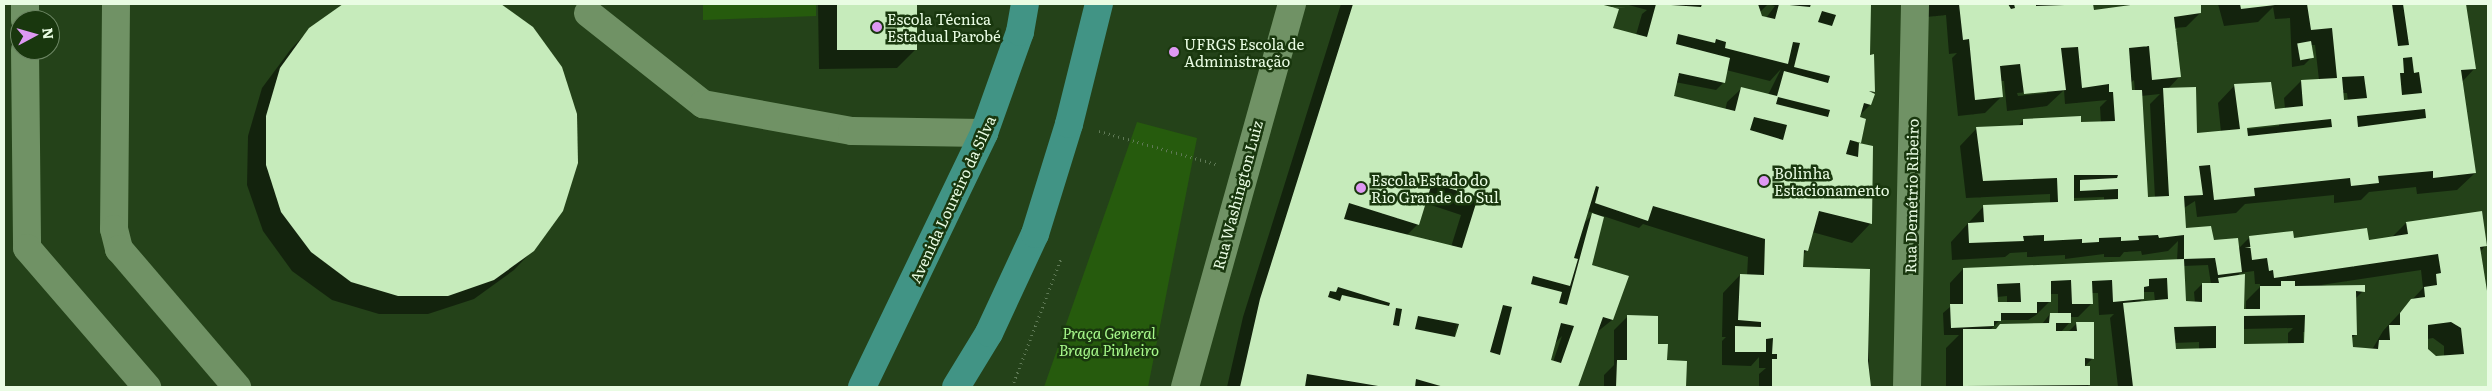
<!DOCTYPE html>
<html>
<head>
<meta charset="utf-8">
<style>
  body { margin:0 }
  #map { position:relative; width:2492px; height:391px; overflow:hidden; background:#244219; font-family:Literata,serif }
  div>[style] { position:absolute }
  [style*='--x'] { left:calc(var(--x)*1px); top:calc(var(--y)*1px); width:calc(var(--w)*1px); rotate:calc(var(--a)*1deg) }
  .green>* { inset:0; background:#265b0d }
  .shadow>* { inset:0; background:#0007 }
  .building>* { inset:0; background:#c6ebbb; transform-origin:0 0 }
  .path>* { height:3px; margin-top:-1.5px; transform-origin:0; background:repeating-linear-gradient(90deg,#5f7a56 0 1px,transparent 0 5px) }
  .minor>* { height:28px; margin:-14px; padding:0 14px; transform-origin:14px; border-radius:14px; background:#709265 }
  .major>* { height:28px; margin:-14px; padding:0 14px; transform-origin:14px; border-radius:14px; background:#419485 }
  .dots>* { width:14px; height:14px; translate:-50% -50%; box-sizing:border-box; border:2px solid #19370e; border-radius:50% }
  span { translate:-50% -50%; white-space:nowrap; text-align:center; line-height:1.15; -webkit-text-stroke:5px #19370e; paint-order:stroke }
  .poi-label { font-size:15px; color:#e9fce3 }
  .left { translate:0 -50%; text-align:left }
  .street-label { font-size:15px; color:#e9fce3 }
  .park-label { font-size:15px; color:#a8fa8c; font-style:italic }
  .frame { position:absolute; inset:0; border:5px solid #e9fce3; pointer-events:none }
  .north { position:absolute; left:10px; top:10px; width:50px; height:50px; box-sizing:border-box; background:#19370e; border:1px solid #6c8663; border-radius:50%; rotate:84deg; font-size:14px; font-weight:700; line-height:20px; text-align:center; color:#e9fce3 }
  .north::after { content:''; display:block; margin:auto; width:18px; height:22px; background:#de98f3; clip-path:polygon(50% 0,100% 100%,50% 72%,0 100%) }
</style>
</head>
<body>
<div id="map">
  <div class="green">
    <div style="clip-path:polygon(703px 4px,816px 4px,816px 16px,703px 20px)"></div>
    <div style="clip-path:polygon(1137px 122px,1197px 138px,1148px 387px,1044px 387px)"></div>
  </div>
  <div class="shadow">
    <div style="clip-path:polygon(345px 4px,499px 4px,532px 28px,533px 250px,514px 270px,474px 299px,428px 314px,379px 314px,332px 300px,292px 271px,263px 231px,247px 185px,248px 136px,262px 88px,291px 49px,310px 29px)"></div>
    <div style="clip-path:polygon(818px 4px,916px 4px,916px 49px,897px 68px,819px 69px)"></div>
    <div style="clip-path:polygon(evenodd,1341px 4px,1595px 4px,1617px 10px,1612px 29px,1636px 35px,1642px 14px,1647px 10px,1625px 4px,1870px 4px,1868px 54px,1873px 55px,1873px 91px,1870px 105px,1859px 116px,1857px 143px,1872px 147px,1870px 224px,1852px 243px,1812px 232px,1807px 250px,1802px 256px,1802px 268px,1868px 330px,1870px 387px,1759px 387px,1759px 374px,1766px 368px,1759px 368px,1759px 357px,1751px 366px,1722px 365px,1722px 341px,1726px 337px,1722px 337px,1723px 293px,1740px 275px,1747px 276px,1748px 257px,1643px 224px,1639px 228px,1603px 216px,1590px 264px,1612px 320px,1596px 333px,1577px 387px,1227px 387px,1243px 317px,1341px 4px,1768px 4px,1775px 6px,1766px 18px,1761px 17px,1757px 10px,1761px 11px,1768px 4px,1341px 4px,1781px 69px,1768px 95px,1741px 89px,1727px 102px,1725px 111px,1672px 97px,1675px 82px,1716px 90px,1723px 83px,1726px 70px,1770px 81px,1781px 69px,1341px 4px,1425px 203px,1461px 215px,1451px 247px,1406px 236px,1418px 224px,1425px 203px,1341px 4px,1587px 211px,1594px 213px,1583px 224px,1587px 211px,1341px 4px,1458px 319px,1456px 339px,1454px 339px,1458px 319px,1341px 4px,1562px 336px,1553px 362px,1550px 361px,1555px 343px,1562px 336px)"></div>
    <div style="clip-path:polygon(evenodd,1926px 4px,2092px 4px,2093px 11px,2138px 4px,2199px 4px,2200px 13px,2186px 27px,2174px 28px,2180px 76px,2167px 90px,2193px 135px,2221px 132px,2218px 103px,2235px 85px,2274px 110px,2285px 109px,2284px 98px,2301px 81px,2319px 80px,2315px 45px,2310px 45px,2312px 57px,2304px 65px,2292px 67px,2290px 18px,2275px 19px,2273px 7px,2258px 22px,2224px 26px,2218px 4px,2465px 4px,2475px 68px,2462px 82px,2475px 173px,2457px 190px,2417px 194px,2416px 187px,2369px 192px,2361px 200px,2334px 203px,2334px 195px,2245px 204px,2236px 213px,2197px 217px,2195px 201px,2184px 208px,2185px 229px,2238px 249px,2250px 237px,2293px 241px,2368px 241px,2392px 237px,2406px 223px,2485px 246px,2480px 252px,2488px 305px,2488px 387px,2118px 387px,2110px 318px,2114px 314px,2099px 315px,2098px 293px,2091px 293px,2092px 303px,2078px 317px,2070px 317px,2070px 322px,2061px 332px,2068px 332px,2077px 323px,2093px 358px,2084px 367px,2089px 385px,2086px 387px,1946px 387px,1946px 348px,1959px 335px,1944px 335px,1943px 313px,1950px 307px,1950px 283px,1963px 269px,2177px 261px,2178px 241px,2168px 251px,2142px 255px,2141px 251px,2124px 252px,2120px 257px,2104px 257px,2104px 254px,2065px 259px,2065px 255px,2027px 257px,2027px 252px,2010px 253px,2005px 257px,1952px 260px,1951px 242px,1983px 207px,2050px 203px,2050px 194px,1966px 198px,1960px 146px,1977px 128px,2017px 127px,2024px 120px,2101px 123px,2100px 107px,2107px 100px,2065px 104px,2064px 90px,2047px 106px,2007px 111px,2004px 81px,2000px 81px,2002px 96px,1985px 113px,1958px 116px,1952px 58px,1957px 53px,1949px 54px,1946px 15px,1926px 17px,1926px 4px,2134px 80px,2135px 91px,2130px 90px,2129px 84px,2134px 80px,1926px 4px,2047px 90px,2047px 93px,2018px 96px,2017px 93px,2047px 90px,1926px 4px,2342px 93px,2347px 93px,2348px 101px,2343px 102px,2342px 93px,1926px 4px,2160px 94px,2150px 104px,2155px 198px,2145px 199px,2141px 96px,2160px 94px,1926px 4px,2279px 124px,2279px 126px,2241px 130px,2241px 127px,2279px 124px,1926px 4px,2104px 197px,2104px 201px,2073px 202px,2073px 198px,2104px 197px,1926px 4px,2208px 265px,2211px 284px,2202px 284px,2194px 292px,2195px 303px,2183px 302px,2183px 266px,2208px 265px,1926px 4px,2421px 270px,2423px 288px,2383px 331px,2373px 348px,2352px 348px,2351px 339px,2356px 334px,2355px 299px,2363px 291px,2321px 285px,2421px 270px,1926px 4px,2254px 271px,2255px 284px,2260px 284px,2260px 287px,2246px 301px,2246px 311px,2242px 313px,2236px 277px,2240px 273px,2254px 271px,1926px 4px,2143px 292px,2154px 292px,2155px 302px,2139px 303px,2143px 298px,2143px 292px,1926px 4px,2050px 294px,2058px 294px,2058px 314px,2050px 314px,2042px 324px,1990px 330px,2000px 320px,2028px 320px,2036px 315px,2050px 301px,2050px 294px,1926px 4px,2007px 296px,2007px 304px,1997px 302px,1997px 297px,2007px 296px,1926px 4px,2293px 328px,2288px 333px,2288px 345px,2243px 346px,2243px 329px,2293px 328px,1926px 4px,2303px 332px,2305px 332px,2305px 349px,2303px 349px,2303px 332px,1926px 4px,2433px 338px,2444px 346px,2444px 357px,2436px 358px,2427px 349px,2427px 339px,2433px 338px,1926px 4px,2199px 342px,2199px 350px,2175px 352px,2174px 343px,2199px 342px)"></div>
    <div style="clip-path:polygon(1628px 316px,1657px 346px,1666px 362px,1685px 362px,1684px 387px,1604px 387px,1604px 375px,1614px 365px,1614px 330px)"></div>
  </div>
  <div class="building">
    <div style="clip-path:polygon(343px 4px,501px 4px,533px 27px,562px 67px,577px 114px,578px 163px,563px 211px,534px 251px,494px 280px,448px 296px,398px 296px,351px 282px,311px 252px,281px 212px,266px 165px,266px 116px,280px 68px,309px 28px)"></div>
    <div style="left:837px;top:4px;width:80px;height:46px"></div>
    <div style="clip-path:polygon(evenodd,1353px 4px,1600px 4px,1619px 9px,1613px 28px,1647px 37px,1656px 4px,1701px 7px,1702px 4px,1758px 4px,1762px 16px,1775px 19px,1779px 4px,1810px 7px,1811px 4px,1871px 4px,1870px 55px,1874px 54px,1875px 92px,1869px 91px,1875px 94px,1871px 105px,1864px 103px,1860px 117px,1866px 119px,1861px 143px,1850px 140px,1846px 154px,1858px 157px,1859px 143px,1873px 146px,1872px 224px,1819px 211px,1808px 251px,1804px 250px,1803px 267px,1870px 269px,1868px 361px,1871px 387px,1772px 387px,1772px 359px,1777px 359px,1777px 354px,1772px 354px,1773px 338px,1766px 339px,1766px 352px,1735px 352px,1735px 326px,1761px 327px,1761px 322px,1738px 320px,1740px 274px,1764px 275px,1765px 239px,1653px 206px,1648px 221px,1595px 203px,1599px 187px,1596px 186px,1574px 258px,1578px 259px,1570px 286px,1533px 276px,1531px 284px,1562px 292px,1559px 303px,1567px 305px,1592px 213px,1604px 217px,1592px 265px,1629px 276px,1613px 320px,1603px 317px,1578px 387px,1444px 387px,1416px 379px,1415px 387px,1384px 387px,1307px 374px,1305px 387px,1240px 387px,1260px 299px,1353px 4px,1822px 11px,1836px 15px,1832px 26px,1818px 22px,1822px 11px,1353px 4px,1678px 34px,1715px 43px,1716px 39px,1726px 42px,1725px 48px,1788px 64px,1793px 42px,1800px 43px,1794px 67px,1830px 76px,1828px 83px,1784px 71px,1777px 96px,1741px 87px,1735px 111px,1674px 96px,1679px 73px,1725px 83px,1730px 58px,1676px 44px,1678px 34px,1353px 4px,1778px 97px,1830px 110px,1828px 117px,1776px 104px,1778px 97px,1353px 4px,1754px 117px,1787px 125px,1783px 140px,1750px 130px,1754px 117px,1353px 4px,1432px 183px,1478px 197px,1462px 248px,1344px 219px,1349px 203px,1419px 225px,1432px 183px,1353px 4px,1338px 287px,1390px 303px,1389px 306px,1342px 295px,1340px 301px,1328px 297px,1330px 291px,1336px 292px,1338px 287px,1353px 4px,1503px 305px,1512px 307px,1500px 355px,1490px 352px,1503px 305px,1353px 4px,1396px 308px,1402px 309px,1399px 326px,1393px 325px,1396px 308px,1353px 4px,1418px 316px,1459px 324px,1455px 337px,1415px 329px,1418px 316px,1353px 4px,1561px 323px,1574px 326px,1561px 363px,1551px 360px,1561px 323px)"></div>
    <div style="clip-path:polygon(evenodd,1959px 4px,2008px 4px,2011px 9px,2015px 8px,2014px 4px,2036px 4px,2036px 6px,2093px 4px,2094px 10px,2138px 4px,2201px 4px,2201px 13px,2174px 17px,2181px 77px,2152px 80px,2149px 46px,2129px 48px,2132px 90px,2142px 90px,2148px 197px,2169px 196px,2163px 88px,2196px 87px,2197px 133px,2240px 129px,2234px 84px,2271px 82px,2275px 109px,2303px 106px,2301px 80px,2337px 78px,2332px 28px,2311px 30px,2307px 4px,2392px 4px,2398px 46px,2409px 45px,2403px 4px,2466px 4px,2476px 69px,2461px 70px,2476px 173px,2433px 178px,2433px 171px,2378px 176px,2379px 183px,2351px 186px,2350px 178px,2254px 188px,2255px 196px,2214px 200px,2210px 165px,2199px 166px,2203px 195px,2184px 196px,2186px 228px,2211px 226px,2214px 240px,2238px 238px,2242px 272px,2218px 275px,2215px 258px,2184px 259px,2184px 235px,2159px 238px,2158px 235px,2138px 236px,2139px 240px,2121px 241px,2121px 237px,2099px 238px,2099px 242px,2082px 243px,2082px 239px,2044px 241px,2044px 235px,2023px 236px,2024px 241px,1969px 243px,1968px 223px,1984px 222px,1983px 205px,2058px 202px,2057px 178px,1983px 181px,1976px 127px,2023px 125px,2023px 119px,2081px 116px,2081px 122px,2115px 121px,2113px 92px,2109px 92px,2109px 84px,2082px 88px,2078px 47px,2061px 48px,2066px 90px,2024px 94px,2020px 64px,2000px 66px,2003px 97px,1975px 100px,1969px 39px,1963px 40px,1959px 4px,2412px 57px,2414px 73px,2419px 72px,2422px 93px,2402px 95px,2400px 73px,2404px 73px,2403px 58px,2412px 57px,1959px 4px,2364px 76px,2367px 98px,2344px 100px,2342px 77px,2364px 76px,1959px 4px,2425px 109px,2426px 118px,2358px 127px,2357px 116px,2425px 109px,1959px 4px,2331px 119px,2332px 127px,2248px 136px,2247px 128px,2331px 119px,1959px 4px,2074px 175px,2118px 175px,2117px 178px,2080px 180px,2080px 191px,2118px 189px,2118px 199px,2074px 201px,2074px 175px)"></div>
    <div style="clip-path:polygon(2240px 4px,2275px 4px,2275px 5px,2241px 9px)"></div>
    <div style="left:2311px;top:41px;width:17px;height:14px;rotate:80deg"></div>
    <div style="clip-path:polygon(evenodd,2482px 211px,2487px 246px,2480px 247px,2488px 297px,2488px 387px,2133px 387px,2123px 303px,2168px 299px,2167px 278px,2149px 279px,2149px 286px,2144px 287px,2144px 299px,2113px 302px,2112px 280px,2092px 281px,2093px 304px,2072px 304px,2071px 280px,2051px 281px,2051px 302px,2037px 302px,2037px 313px,2001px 313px,2001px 321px,1994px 321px,1994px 326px,1951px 328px,1950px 304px,1963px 304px,1963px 268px,2184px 259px,2186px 301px,2202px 302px,2202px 283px,2219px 283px,2218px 278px,2245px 274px,2244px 309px,2260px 309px,2260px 286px,2281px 286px,2281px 281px,2295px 281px,2295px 286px,2365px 285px,2365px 292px,2356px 291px,2357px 335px,2352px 335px,2353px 347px,2378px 349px,2379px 340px,2390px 340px,2389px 325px,2400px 325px,2400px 313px,2411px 299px,2425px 297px,2424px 287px,2437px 285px,2436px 274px,2441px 273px,2438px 254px,2274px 278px,2273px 270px,2269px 271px,2267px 258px,2252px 260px,2249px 236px,2293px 231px,2294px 238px,2367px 228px,2369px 240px,2408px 234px,2406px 222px,2482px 211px,2020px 283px,2021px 302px,1998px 302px,1997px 284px,2020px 283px,2482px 211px,2305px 315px,2304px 343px,2244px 344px,2244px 316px,2305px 315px,2482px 211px,2451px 322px,2461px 328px,2464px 354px,2436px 356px,2428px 349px,2428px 325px,2451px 322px,2482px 211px,2216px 326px,2216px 348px,2176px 349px,2174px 327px,2216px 326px)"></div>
    <div style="clip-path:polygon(2050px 313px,2071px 313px,2071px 323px,2056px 323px,2056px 331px,2077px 331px,2076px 322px,2094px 322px,2094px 359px,2085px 358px,2085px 366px,2090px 366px,2090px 385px,1963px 386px,1963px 329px,1996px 329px,2000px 324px,2049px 323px)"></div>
    <div style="clip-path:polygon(1627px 315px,1658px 316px,1658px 344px,1668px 344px,1667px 360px,1687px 361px,1686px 387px,1616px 387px,1617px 360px,1627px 360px)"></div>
  </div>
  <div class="path">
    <div style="--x:1099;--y:131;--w:122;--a:15.8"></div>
    <div style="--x:1012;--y:387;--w:137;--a:-69.1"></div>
  </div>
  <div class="minor">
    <div style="--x:25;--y:4;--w:16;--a:90"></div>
    <div style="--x:116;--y:4;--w:225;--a:90.5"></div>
    <div style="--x:114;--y:229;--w:21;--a:76"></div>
    <div style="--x:119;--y:249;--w:182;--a:49.5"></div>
    <div style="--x:588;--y:13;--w:147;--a:38.4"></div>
    <div style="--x:703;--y:104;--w:151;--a:10.3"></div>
    <div style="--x:852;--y:131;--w:132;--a:0.9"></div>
    <div style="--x:25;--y:50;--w:198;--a:89.4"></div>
    <div style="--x:27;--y:248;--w:184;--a:49.2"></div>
    <div style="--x:1185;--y:387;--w:398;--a:-74.4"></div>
    <div style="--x:1907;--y:387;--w:383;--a:-88.8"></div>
  </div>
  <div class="major">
    <div style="--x:862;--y:387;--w:282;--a:-64.3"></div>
    <div style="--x:984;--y:133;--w:107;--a:-70.4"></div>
    <div style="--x:1020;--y:32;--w:28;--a:-80"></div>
    <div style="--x:956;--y:387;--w:63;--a:-58.6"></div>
    <div style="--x:989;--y:333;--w:109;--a:-65.1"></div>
    <div style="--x:1035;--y:234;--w:115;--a:-72.8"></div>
    <div style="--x:1069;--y:124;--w:124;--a:-76"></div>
  </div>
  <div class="dots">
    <div style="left:877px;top:27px;background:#de98f3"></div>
    <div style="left:1174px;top:52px;background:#de98f3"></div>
    <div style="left:1764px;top:181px;background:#de98f3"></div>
    <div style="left:1361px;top:188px;background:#de98f3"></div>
  </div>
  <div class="poi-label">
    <span class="left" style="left:887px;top:27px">Escola Técnica<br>Estadual Parobé</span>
    <span class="left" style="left:1184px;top:52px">UFRGS Escola de<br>Administração</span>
    <span class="left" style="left:1774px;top:181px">Bolinha<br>Estacionamento</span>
    <span class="left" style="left:1371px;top:188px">Escola Estado do<br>Rio Grande do Sul</span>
  </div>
  <div class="street-label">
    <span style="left:1237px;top:195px;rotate:-75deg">Rua Washington Luiz</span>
    <span style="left:1911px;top:196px;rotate:-89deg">Rua Demétrio Ribeiro</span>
    <span style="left:952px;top:199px;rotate:-65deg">Avenida Loureiro da Silva</span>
  </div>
  <div class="park-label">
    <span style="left:1109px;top:341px">Praça General<br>Braga Pinheiro</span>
  </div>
  <div class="frame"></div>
  <div class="north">N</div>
</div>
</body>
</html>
